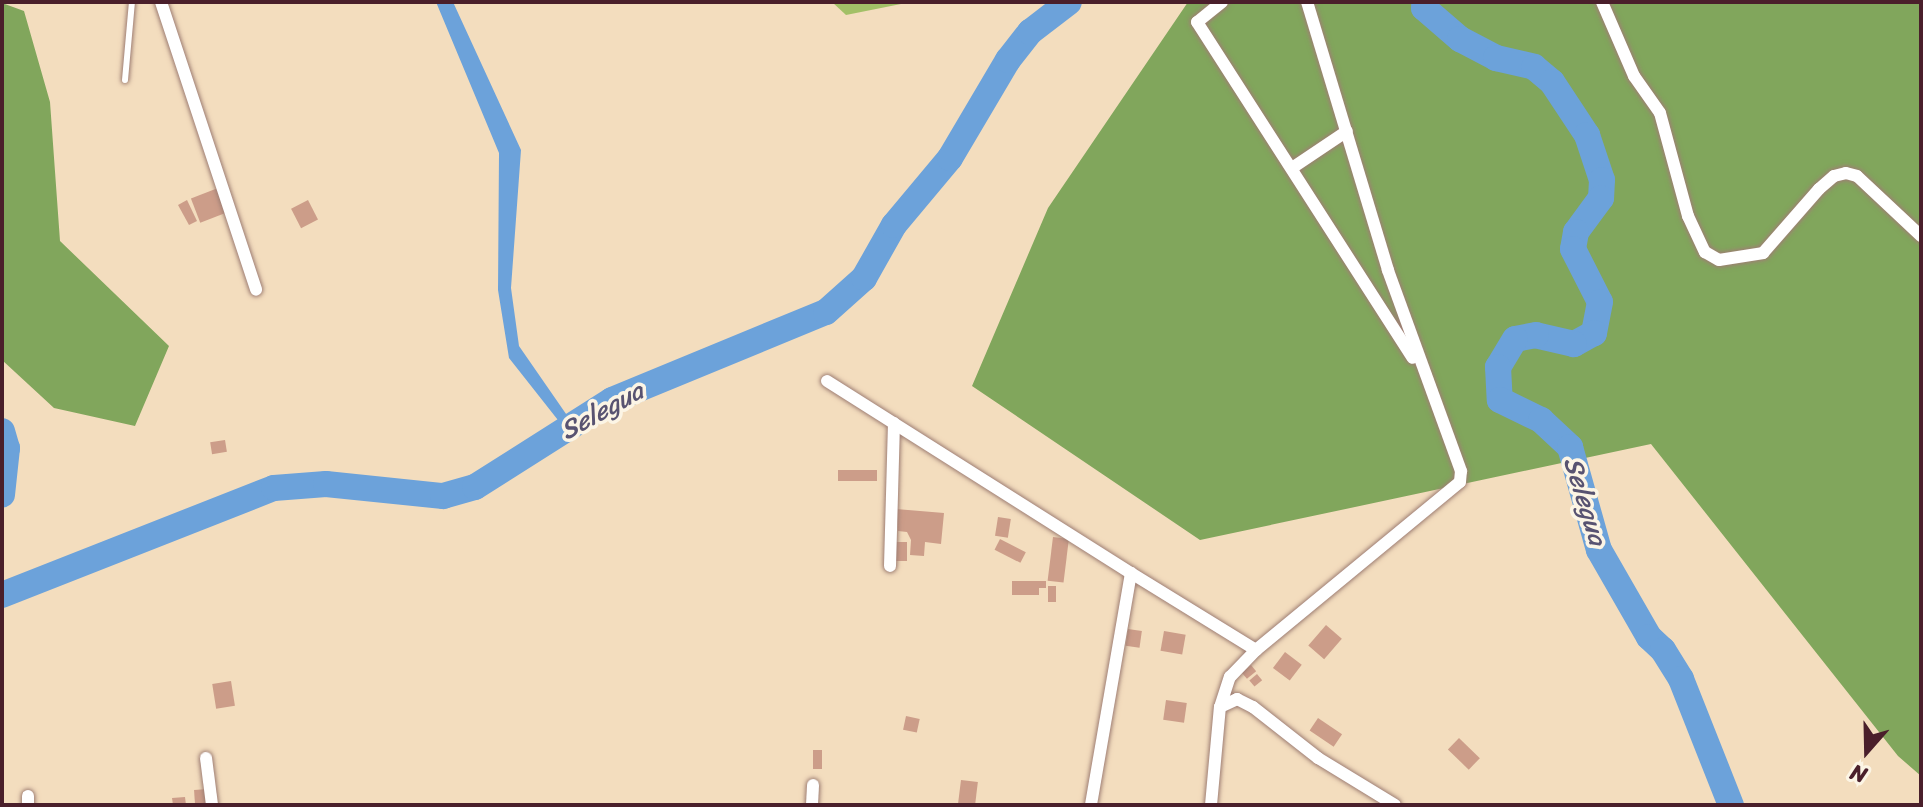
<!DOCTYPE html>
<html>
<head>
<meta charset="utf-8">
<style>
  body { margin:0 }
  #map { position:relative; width:1923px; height:807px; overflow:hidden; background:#f3ddbe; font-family:Sriracha,sans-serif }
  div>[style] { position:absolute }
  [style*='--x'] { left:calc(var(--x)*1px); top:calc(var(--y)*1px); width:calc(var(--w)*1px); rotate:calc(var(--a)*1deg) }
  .green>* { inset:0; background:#a2c067 }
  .forest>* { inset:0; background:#81a65c }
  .water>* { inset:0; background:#6ca2da }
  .river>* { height:26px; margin:-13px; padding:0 13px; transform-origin:13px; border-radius:13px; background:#6ca2da }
  .building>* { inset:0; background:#cc9d89; transform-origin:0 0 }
  .roads { filter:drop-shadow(0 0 2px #9e7e74) drop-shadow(0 0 2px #9e7e74) }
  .lane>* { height:6px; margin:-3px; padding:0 3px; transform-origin:3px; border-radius:3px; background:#fff }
  .street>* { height:12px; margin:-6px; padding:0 6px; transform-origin:6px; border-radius:6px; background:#fff }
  span { translate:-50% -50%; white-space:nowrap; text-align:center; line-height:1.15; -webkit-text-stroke:7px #fcf5e5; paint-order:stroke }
  .water-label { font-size:26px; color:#585371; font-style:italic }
  .frame { position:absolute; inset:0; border:4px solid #4a1f2b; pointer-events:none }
  .north { position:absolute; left:1827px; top:711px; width:80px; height:80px; -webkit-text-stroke:6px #fcf5e5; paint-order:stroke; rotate:200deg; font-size:22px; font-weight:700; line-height:32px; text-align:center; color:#4a1f2b }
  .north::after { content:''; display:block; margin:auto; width:28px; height:36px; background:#4a1f2b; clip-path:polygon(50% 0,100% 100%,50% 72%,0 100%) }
</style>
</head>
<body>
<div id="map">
  <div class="green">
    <div style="clip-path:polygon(832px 2px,911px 2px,846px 15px)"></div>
  </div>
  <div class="forest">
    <div style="clip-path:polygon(1188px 2px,1921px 2px,1921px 776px,1898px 756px,1651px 444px,1200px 540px,972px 386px,1048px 208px)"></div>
    <div style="clip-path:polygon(2px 3px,24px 11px,50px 102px,60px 241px,169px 346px,135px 426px,54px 408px,2px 360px)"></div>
  </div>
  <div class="water">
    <div style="clip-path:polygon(436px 2px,453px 2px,521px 150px,511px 288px,519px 346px,573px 424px,565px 429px,509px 358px,498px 290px,499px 153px)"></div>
  </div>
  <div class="river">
    <div style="--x:1425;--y:2;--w:6;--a:99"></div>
    <div style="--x:1424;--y:8;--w:48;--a:40.7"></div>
    <div style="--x:1460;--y:39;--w:41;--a:27.8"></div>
    <div style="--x:1496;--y:58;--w:39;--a:13"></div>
    <div style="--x:1534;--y:67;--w:23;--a:40"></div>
    <div style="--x:1552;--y:82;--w:64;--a:56.6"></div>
    <div style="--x:1587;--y:135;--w:47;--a:71.6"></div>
    <div style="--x:1602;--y:180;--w:18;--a:93"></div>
    <div style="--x:1601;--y:198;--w:42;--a:126.3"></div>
    <div style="--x:1576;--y:232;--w:17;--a:100"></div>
    <div style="--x:1573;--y:249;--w:59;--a:63"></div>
    <div style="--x:1600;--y:302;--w:32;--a:101"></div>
    <div style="--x:1594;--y:333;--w:23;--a:151"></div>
    <div style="--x:1574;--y:344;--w:39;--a:-167"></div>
    <div style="--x:1536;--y:335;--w:21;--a:169"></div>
    <div style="--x:1515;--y:339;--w:33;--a:121"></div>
    <div style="--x:1498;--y:367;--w:33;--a:87"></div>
    <div style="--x:1500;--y:400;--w:46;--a:26"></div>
    <div style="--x:1541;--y:420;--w:40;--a:43"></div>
    <div style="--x:1570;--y:447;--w:107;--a:74.3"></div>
    <div style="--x:1599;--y:550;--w:100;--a:60.1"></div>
    <div style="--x:1649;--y:637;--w:19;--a:43"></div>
    <div style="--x:1663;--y:650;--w:34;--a:58"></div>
    <div style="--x:1681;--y:679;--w:136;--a:68.4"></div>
    <div style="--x:2;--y:431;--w:18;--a:74"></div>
    <div style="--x:7;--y:448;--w:47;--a:96.1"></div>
    <div style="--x:2;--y:595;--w:292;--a:-21.5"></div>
    <div style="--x:274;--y:488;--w:52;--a:-4.4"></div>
    <div style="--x:326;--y:484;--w:118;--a:5.9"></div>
    <div style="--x:443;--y:496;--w:33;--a:-16"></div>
    <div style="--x:475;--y:487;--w:162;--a:-32.4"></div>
    <div style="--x:612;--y:400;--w:231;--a:-22.4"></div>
    <div style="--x:826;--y:312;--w:51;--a:-41.8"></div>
    <div style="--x:864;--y:278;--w:61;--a:-60.5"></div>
    <div style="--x:894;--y:225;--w:87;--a:-50.1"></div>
    <div style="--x:950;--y:158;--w:114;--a:-59.4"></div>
    <div style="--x:1008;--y:60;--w:36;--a:-52"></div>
    <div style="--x:1030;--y:32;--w:49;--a:-37.6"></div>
  </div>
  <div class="building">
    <div style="left:218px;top:188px;width:26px;height:29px;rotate:69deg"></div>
    <div style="clip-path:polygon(187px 200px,197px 221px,189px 225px,178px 205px)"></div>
    <div style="left:308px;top:200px;width:22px;height:19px;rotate:63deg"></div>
    <div style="left:225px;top:440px;width:12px;height:15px;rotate:81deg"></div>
    <div style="left:877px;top:470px;width:11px;height:39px;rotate:90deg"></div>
    <div style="clip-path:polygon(896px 509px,944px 513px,941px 544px,925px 542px,924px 556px,910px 555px,911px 540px,907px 532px,898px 531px)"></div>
    <div style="left:998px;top:517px;width:13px;height:19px;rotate:9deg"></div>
    <div style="left:1053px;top:537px;width:16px;height:44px;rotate:7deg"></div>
    <div style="left:1000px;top:539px;width:29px;height:12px;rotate:27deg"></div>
    <div style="left:891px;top:542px;width:16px;height:19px"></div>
    <div style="clip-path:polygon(1012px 581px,1046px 581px,1046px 588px,1039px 588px,1039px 595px,1012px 595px)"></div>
    <div style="left:1048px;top:586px;width:8px;height:16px"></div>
    <div style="left:1326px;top:625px;width:21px;height:27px;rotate:41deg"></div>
    <div style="left:1128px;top:629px;width:14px;height:17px;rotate:8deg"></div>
    <div style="left:1164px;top:631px;width:22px;height:20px;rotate:10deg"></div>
    <div style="left:1285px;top:652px;width:21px;height:20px;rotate:37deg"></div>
    <div style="left:1251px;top:665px;width:8px;height:12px;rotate:50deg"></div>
    <div style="left:1257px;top:674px;width:8px;height:10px;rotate:50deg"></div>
    <div style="left:231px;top:681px;width:25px;height:19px;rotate:81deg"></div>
    <div style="left:1166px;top:700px;width:21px;height:20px;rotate:8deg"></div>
    <div style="left:906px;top:716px;width:14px;height:14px;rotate:12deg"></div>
    <div style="left:1318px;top:718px;width:29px;height:15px;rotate:34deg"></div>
    <div style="left:1459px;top:738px;width:29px;height:16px;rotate:44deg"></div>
    <div style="left:813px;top:750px;width:9px;height:19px"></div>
    <div style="left:961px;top:780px;width:17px;height:24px;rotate:7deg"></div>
    <div style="left:208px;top:789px;width:16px;height:14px;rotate:86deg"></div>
    <div style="clip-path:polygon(185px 797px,186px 805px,173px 805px,172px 798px)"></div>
  </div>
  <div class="roads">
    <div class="lane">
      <div style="--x:125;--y:80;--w:78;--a:-84.9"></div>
    </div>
    <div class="street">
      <div style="--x:161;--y:2;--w:303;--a:71.7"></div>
      <div style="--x:1222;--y:2;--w:32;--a:141"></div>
      <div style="--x:1197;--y:22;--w:399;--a:57.3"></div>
      <div style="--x:1602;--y:2;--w:81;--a:66.6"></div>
      <div style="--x:1634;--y:76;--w:45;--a:54.9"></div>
      <div style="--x:1660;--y:113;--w:107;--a:74.8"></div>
      <div style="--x:1688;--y:216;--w:40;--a:65"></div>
      <div style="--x:1705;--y:252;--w:16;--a:30"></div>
      <div style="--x:1719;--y:260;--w:45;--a:-9"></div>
      <div style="--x:1763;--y:253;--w:85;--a:-48.8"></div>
      <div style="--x:1819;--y:189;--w:20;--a:-41"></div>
      <div style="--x:1834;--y:176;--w:12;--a:-14"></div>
      <div style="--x:1846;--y:173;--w:11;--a:15"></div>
      <div style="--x:1857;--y:176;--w:88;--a:43.2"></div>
      <div style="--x:1292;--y:168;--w:66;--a:-33.9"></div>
      <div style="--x:827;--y:381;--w:360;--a:32.3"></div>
      <div style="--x:1131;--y:573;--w:235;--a:99.8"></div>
      <div style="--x:890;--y:566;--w:143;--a:-88.4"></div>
      <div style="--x:1131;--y:573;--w:147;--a:31.6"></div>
      <div style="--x:1256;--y:650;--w:264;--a:-39.5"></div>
      <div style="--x:1460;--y:482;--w:11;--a:-85"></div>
      <div style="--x:1461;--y:471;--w:214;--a:-110"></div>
      <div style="--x:1388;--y:270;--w:280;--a:-106.8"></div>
      <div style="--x:1220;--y:707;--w:19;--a:-25"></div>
      <div style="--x:1237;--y:699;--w:18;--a:27"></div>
      <div style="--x:1253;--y:707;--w:83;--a:38.1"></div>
      <div style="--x:1318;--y:758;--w:90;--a:31.4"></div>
      <div style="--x:206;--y:758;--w:47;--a:82.7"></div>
      <div style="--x:28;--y:796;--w:9;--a:90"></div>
      <div style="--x:812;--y:805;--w:20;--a:-87"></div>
      <div style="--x:1211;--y:805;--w:98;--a:-84.8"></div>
      <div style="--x:1220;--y:707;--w:32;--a:-72"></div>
      <div style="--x:1230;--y:677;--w:37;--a:-46"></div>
    </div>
  </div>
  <div class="water-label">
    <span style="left:602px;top:411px;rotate:-29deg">Selegua</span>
    <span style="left:1585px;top:501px;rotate:73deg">Selegua</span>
  </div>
  <div class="frame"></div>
  <div class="north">N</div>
</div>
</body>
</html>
